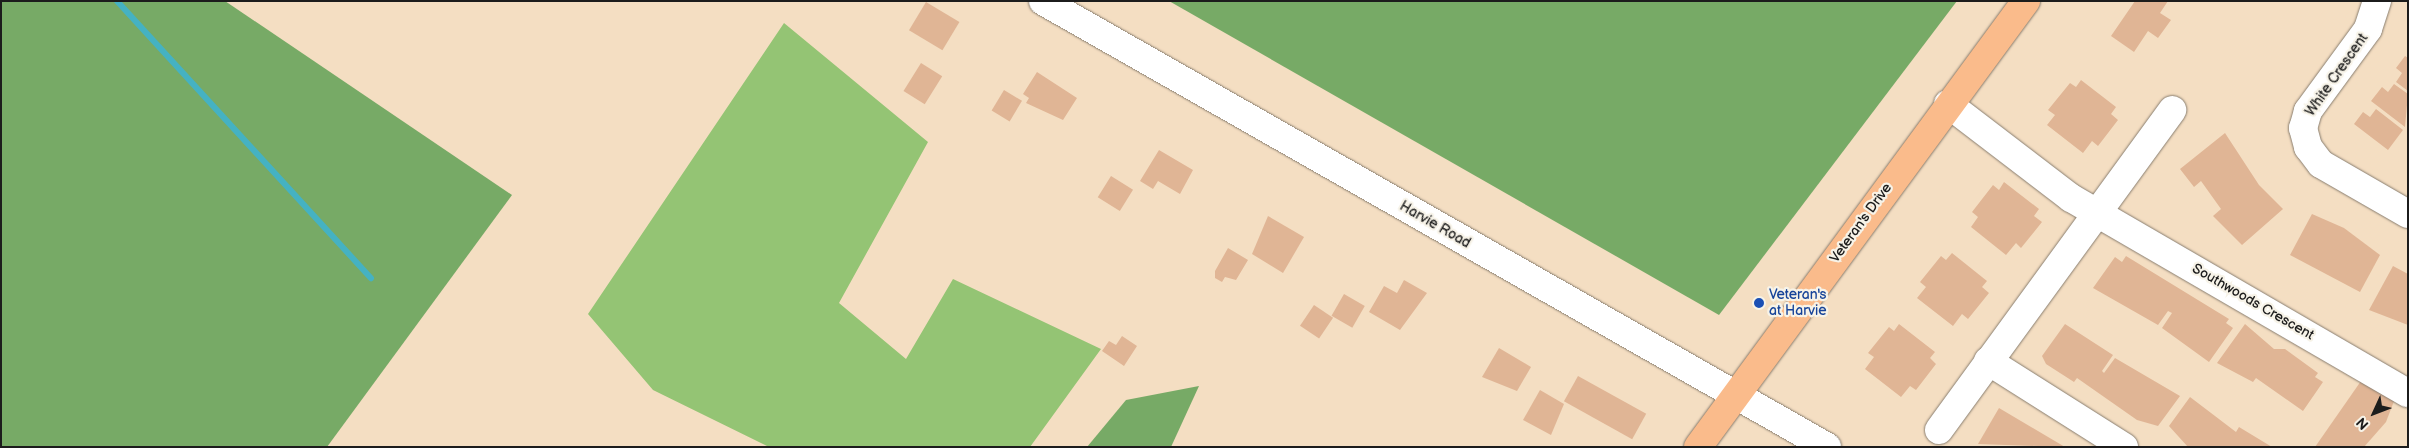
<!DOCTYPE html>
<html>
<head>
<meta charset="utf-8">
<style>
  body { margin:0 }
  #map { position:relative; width:2409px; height:448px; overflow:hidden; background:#f4dec2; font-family:"Balsamiq Sans",sans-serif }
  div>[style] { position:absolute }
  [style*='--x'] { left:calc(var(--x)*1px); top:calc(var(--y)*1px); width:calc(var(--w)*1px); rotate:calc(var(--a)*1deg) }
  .green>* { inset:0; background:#94c474 }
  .forest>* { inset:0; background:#7a6 }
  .stream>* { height:6px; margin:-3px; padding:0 3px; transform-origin:3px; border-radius:3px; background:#45b2c2 }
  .building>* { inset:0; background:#e0b595; transform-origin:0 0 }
  .roads { filter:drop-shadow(0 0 1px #887d6f) drop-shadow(0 0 1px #887d6f) }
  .minor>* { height:28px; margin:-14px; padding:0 14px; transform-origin:14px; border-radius:14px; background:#fff }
  .major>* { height:28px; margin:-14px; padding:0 14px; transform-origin:14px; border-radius:14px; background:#fabb8b }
  .dots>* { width:14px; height:14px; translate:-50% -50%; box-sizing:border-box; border:2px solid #f7f3e8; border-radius:50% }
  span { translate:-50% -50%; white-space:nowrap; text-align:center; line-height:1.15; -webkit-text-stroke:4.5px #f7f3e8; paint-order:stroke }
  .street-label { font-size:14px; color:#1c1c1c }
  .transit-label { font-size:14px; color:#164399 }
  .left { translate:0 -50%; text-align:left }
  .frame { position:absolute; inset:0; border:2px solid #1c1c1c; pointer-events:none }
  .north { position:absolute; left:2349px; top:388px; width:50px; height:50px; -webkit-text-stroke:4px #f7f3e8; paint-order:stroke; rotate:227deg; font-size:14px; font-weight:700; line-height:20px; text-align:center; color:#1c1c1c }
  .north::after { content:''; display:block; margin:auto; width:18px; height:22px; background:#1c1c1c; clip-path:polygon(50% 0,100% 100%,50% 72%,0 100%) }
</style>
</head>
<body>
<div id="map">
  <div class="green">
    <div style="clip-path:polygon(784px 23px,928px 142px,839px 303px,906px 359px,953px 279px,1101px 349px,1030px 447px,769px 447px,653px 390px,588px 314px)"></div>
  </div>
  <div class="forest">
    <div style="clip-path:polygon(1px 1px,225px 1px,512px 195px,327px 447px,1px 447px)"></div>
    <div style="clip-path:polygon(1169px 1px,1957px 1px,1719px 315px)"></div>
    <div style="clip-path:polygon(1199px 386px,1171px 447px,1087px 447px,1126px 400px)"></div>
  </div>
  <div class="stream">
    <div style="--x:117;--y:1;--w:376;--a:47.5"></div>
  </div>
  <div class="building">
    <div style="clip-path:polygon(2135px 1px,2168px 1px,2160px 13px,2171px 20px,2158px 38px,2148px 31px,2134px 52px,2111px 36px)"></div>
    <div style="left:926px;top:2px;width:39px;height:33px;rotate:31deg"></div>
    <div style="clip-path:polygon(2405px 56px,2408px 58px,2408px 91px,2396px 82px,2402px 73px,2396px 68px)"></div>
    <div style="left:921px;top:63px;width:25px;height:33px;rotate:32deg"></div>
    <div style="clip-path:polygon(1037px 72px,1077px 98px,1063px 120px,1026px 103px,1029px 98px,1023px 94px)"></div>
    <div style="clip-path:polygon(2081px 80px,2116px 107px,2111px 114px,2118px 120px,2098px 146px,2092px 141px,2083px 153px,2047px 125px,2055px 115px,2048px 110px,2070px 83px,2076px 87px)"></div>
    <div style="clip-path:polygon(2394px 84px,2408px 94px,2405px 127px,2371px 101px,2382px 87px,2388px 92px)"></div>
    <div style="left:1004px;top:90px;width:21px;height:24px;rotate:31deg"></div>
    <div style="clip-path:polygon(2376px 109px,2403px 130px,2388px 150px,2354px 124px,2363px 112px,2370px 117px)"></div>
    <div style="clip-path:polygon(2225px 133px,2259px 185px,2283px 209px,2242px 245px,2213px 216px,2221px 209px,2201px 181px,2194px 187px,2180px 169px)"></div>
    <div style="clip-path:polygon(1159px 150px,1193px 170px,1180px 194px,1158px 181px,1153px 189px,1140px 181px)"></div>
    <div style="left:1111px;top:176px;width:26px;height:25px;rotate:32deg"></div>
    <div style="clip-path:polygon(2004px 182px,2039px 209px,2034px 216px,2042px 222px,2021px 248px,2016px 243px,2006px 255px,1971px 227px,1978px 217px,1972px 212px,1993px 185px,1999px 190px)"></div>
    <div style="clip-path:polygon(2312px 214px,2344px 228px,2380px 255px,2360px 292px,2290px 255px)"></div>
    <div style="clip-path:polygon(1268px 216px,1304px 237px,1283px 273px,1252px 254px)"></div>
    <div style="clip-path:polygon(1228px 248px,1248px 260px,1236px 280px,1225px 277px,1222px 282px,1215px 278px,1215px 271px)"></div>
    <div style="clip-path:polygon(1952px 253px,1987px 281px,1982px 287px,1989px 293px,1968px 319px,1962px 314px,1953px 326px,1917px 298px,1926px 287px,1920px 282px,1941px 256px,1946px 260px)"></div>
    <div style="clip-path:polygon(2126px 256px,2229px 319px,2226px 323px,2233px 328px,2209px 362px,2162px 328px,2172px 313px,2168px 311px,2158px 325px,2093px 288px,2115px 257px,2122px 262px)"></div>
    <div style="clip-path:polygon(2393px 266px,2408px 274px,2408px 325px,2369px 310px)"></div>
    <div style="clip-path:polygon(1404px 280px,1427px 293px,1400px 330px,1369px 312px,1384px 286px,1397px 293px)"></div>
    <div style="left:1344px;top:294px;width:24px;height:25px;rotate:30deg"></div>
    <div style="left:1314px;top:305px;width:23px;height:25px;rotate:34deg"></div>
    <div style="clip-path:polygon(1899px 324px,1935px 352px,1930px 358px,1936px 364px,1916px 390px,1910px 386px,1901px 397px,1865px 369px,1874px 357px,1868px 353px,1889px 327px,1894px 331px)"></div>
    <div style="clip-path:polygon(2065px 324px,2113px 355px,2102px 371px,2104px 373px,2115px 358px,2180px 396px,2158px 426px,2137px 420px,2077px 378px,2074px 382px,2046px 364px,2042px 356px)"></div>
    <div style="clip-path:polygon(2245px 324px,2274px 349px,2285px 349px,2318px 373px,2315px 377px,2323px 382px,2303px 411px,2256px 378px,2253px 382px,2217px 363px)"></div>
    <div style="clip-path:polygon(1122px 336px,1137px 346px,1124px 366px,1102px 351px,1109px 341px,1116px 345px)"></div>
    <div style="clip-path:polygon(1499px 348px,1531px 367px,1517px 391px,1482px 377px)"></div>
    <div style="left:1578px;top:376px;width:78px;height:29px;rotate:29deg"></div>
    <div style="clip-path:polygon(2361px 381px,2394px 401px,2386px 422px,2364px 447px,2315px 447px)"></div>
    <div style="clip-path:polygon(1540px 390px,1564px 404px,1551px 435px,1523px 420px)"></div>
    <div style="clip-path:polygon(2190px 397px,2236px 432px,2239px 427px,2272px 447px,2188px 447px,2169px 426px)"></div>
    <div style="clip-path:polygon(1999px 408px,2065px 447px,1978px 444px)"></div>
  </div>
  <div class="roads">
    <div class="minor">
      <div style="--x:1043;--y:1;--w:902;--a:29.63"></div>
      <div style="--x:2377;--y:1;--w:29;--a:108"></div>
      <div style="--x:2368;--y:29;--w:102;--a:126.2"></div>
      <div style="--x:2308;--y:111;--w:18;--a:106"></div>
      <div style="--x:2303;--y:128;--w:20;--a:75"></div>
      <div style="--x:2308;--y:147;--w:21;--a:53"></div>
      <div style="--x:2321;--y:164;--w:100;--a:29.9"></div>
      <div style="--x:1948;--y:104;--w:155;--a:37.4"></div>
      <div style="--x:2071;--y:198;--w:389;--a:30.1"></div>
      <div style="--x:1988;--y:361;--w:161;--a:32.3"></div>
      <div style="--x:1939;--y:430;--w:396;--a:-53.9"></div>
    </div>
    <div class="major">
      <div style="--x:1698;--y:447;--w:554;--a:-53.67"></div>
    </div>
  </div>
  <div class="dots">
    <div style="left:1759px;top:303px;background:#1a4fb4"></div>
  </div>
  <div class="street-label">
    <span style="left:2337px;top:75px;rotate:-55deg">White Crescent</span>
    <span style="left:1861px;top:223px;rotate:-54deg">Veteran's Drive</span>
    <span style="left:1435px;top:225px;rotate:30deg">Harvie Road</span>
    <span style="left:2253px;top:302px;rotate:30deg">Southwoods Crescent</span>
  </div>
  <div class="transit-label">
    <span class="left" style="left:1769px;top:303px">Veteran's<br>at Harvie</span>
  </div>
  <div class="frame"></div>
  <div class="north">N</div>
</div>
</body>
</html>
